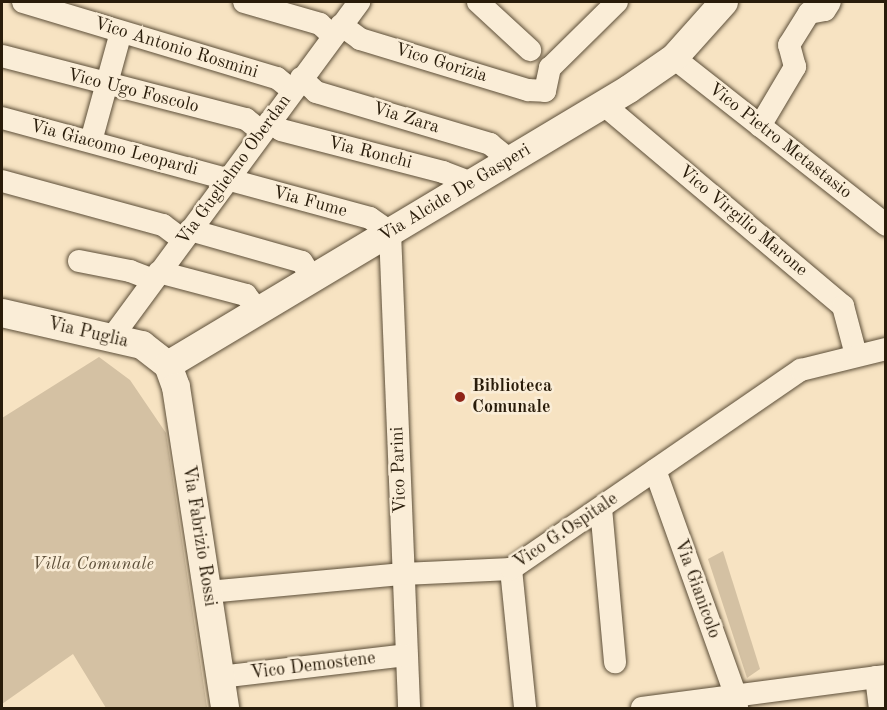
<!DOCTYPE html>
<html>
<head>
<meta charset="utf-8">
<style>
  body { margin:0 }
  #map { position:relative; width:887px; height:710px; overflow:hidden; background:#f7e3c2; font-family:"Old Standard TT",serif }
  div>[style] { position:absolute }
  [style*='--x'] { left:calc(var(--x)*1px); top:calc(var(--y)*1px); width:calc(var(--w)*1px); rotate:calc(var(--a)*1deg) }
  .green>* { inset:0; background:#d4c1a3 }
  .roads { filter:drop-shadow(0 0 2px #5c4e38) drop-shadow(0 0 2px #5c4e38) }
  .minor>* { height:22px; margin:-11px; padding:0 11px; transform-origin:11px; border-radius:11px; background:#faedd7 }
  .tertiary>* { height:28px; margin:-14px; padding:0 14px; transform-origin:14px; border-radius:14px; background:#faedd7 }
  .dots>* { width:16px; height:16px; translate:-50% -50%; box-sizing:border-box; border:3px solid #faedd7; border-radius:50% }
  span { translate:-50% -50%; white-space:nowrap; text-align:center; line-height:1.15; -webkit-text-stroke:5px #faedd7; paint-order:stroke }
  .street-label { font-size:18px; color:#291c0a }
  .poi-label { font-size:18px; color:#291c0a; font-weight:700 }
  .left { translate:0 -50%; text-align:left }
  .park-label { font-size:18px; color:#5c4e38; font-style:italic }
  .frame { position:absolute; inset:0; border:3px solid #291c0a; pointer-events:none }
</style>
</head>
<body>
<div id="map">
  <div class="green">
    <div style="clip-path:polygon(99px 357px,130px 380px,166px 433px,207px 707px,106px 708px,73px 654px,2px 704px,2px 418px)"></div>
    <div style="clip-path:polygon(723px 551px,760px 669px,747px 678px,708px 559px)"></div>
  </div>
  <div class="roads">
    <div class="minor">
      <div style="--x:23;--y:2;--w:265;--a:16.7"></div>
      <div style="--x:277;--y:78;--w:19;--a:39"></div>
      <div style="--x:244;--y:2;--w:79;--a:16.1"></div>
      <div style="--x:320;--y:24;--w:18;--a:43"></div>
      <div style="--x:478;--y:2;--w:71;--a:42.7"></div>
      <div style="--x:341;--y:25;--w:24;--a:36"></div>
      <div style="--x:360;--y:39;--w:176;--a:16.9"></div>
      <div style="--x:528;--y:90;--w:17;--a:3"></div>
      <div style="--x:545;--y:91;--w:24;--a:-78"></div>
      <div style="--x:550;--y:68;--w:94;--a:-44.6"></div>
      <div style="--x:2;--y:56;--w:252;--a:14.5"></div>
      <div style="--x:246;--y:119;--w:21;--a:39"></div>
      <div style="--x:674;--y:58;--w:270;--a:38.2"></div>
      <div style="--x:301;--y:78;--w:21;--a:43"></div>
      <div style="--x:316;--y:92;--w:182;--a:16.6"></div>
      <div style="--x:490;--y:144;--w:26;--a:39"></div>
      <div style="--x:603;--y:104;--w:314;--a:40.1"></div>
      <div style="--x:843;--y:306;--w:51;--a:75.1"></div>
      <div style="--x:2;--y:118;--w:381;--a:15.2"></div>
      <div style="--x:370;--y:218;--w:24;--a:35"></div>
      <div style="--x:390;--y:232;--w:476;--a:87.7"></div>
      <div style="--x:270;--y:121;--w:14;--a:39"></div>
      <div style="--x:281;--y:130;--w:167;--a:14.5"></div>
      <div style="--x:443;--y:172;--w:30;--a:21"></div>
      <div style="--x:760;--y:126;--w:69;--a:-59.3"></div>
      <div style="--x:795;--y:67;--w:23;--a:-105"></div>
      <div style="--x:789;--y:45;--w:38;--a:-58"></div>
      <div style="--x:809;--y:13;--w:16;--a:-11"></div>
      <div style="--x:825;--y:10;--w:9;--a:-58"></div>
      <div style="--x:91;--y:141;--w:113;--a:-74.6"></div>
      <div style="--x:2;--y:181;--w:167;--a:15.3"></div>
      <div style="--x:163;--y:225;--w:25;--a:37"></div>
      <div style="--x:190;--y:230;--w:116;--a:15.9"></div>
      <div style="--x:302;--y:262;--w:19;--a:58"></div>
      <div style="--x:79;--y:261;--w:52;--a:11.1"></div>
      <div style="--x:130;--y:271;--w:25;--a:21"></div>
      <div style="--x:159;--y:272;--w:90;--a:14.8"></div>
      <div style="--x:246;--y:295;--w:20;--a:53"></div>
      <div style="--x:110;--y:340;--w:420;--a:-53.6"></div>
      <div style="--x:655;--y:470;--w:240;--a:70.3"></div>
      <div style="--x:736;--y:696;--w:12;--a:85"></div>
      <div style="--x:601;--y:508;--w:155;--a:84.8"></div>
      <div style="--x:511;--y:569;--w:140;--a:84.2"></div>
      <div style="--x:208;--y:592;--w:196;--a:-5.3"></div>
      <div style="--x:403;--y:574;--w:108;--a:-2.7"></div>
      <div style="--x:511;--y:569;--w:352;--a:-34.5"></div>
      <div style="--x:801;--y:370;--w:88;--a:-13.9"></div>
      <div style="--x:220;--y:677;--w:187;--a:-6.7"></div>
      <div style="--x:876;--y:677;--w:31;--a:83"></div>
      <div style="--x:642;--y:708;--w:246;--a:-7.5"></div>
    </div>
    <div class="tertiary">
      <div style="--x:2;--y:313;--w:144;--a:12.9"></div>
      <div style="--x:142;--y:345;--w:33;--a:38"></div>
      <div style="--x:168;--y:365;--w:537;--a:-30.91"></div>
      <div style="--x:629;--y:89;--w:55;--a:-34.6"></div>
      <div style="--x:674;--y:58;--w:75;--a:-48.2"></div>
      <div style="--x:168;--y:365;--w:23;--a:70"></div>
      <div style="--x:176;--y:387;--w:325;--a:81.3"></div>
    </div>
  </div>
  <div class="dots">
    <div style="left:460px;top:397px;background:#8f2418"></div>
  </div>
  <div class="street-label">
    <span style="left:176px;top:48px;rotate:17deg">Vico Antonio Rosmini</span>
    <span style="left:441px;top:63px;rotate:17deg">Vico Gorizia</span>
    <span style="left:133px;top:91px;rotate:14deg">Vico Ugo Foscolo</span>
    <span style="left:406px;top:118px;rotate:17deg">Via Zara</span>
    <span style="left:780px;top:141px;rotate:38deg">Vico Pietro Metastasio</span>
    <span style="left:114px;top:148px;rotate:15deg">Via Giacomo Leopardi</span>
    <span style="left:370px;top:153px;rotate:14deg">Via Ronchi</span>
    <span style="left:234px;top:170px;rotate:-54deg">Via Guglielmo Oberdan</span>
    <span style="left:455px;top:193px;rotate:-31deg">Via Alcide De Gasperi</span>
    <span style="left:310px;top:202px;rotate:15deg">Via Fume</span>
    <span style="left:743px;top:221px;rotate:40deg">Vico Virgilio Marone</span>
    <span style="left:88px;top:333px;rotate:13deg">Via Puglia</span>
    <span style="left:399px;top:470px;rotate:-92deg">Vico Parini</span>
    <span style="left:566px;top:531px;rotate:-34deg">Vico G.Ospitale</span>
    <span style="left:199px;top:536px;rotate:81deg">Via Fabrizio Rossi</span>
    <span style="left:697px;top:589px;rotate:70deg">Via Gianicolo</span>
    <span style="left:313px;top:666px;rotate:-7deg">Vico Demostene</span>
  </div>
  <div class="poi-label">
    <span class="left" style="left:472px;top:397px">Biblioteca<br>Comunale</span>
  </div>
  <div class="park-label">
    <span style="left:93px;top:564px">Villa Comunale</span>
  </div>
  <div class="frame"></div>
</div>
</body>
</html>
